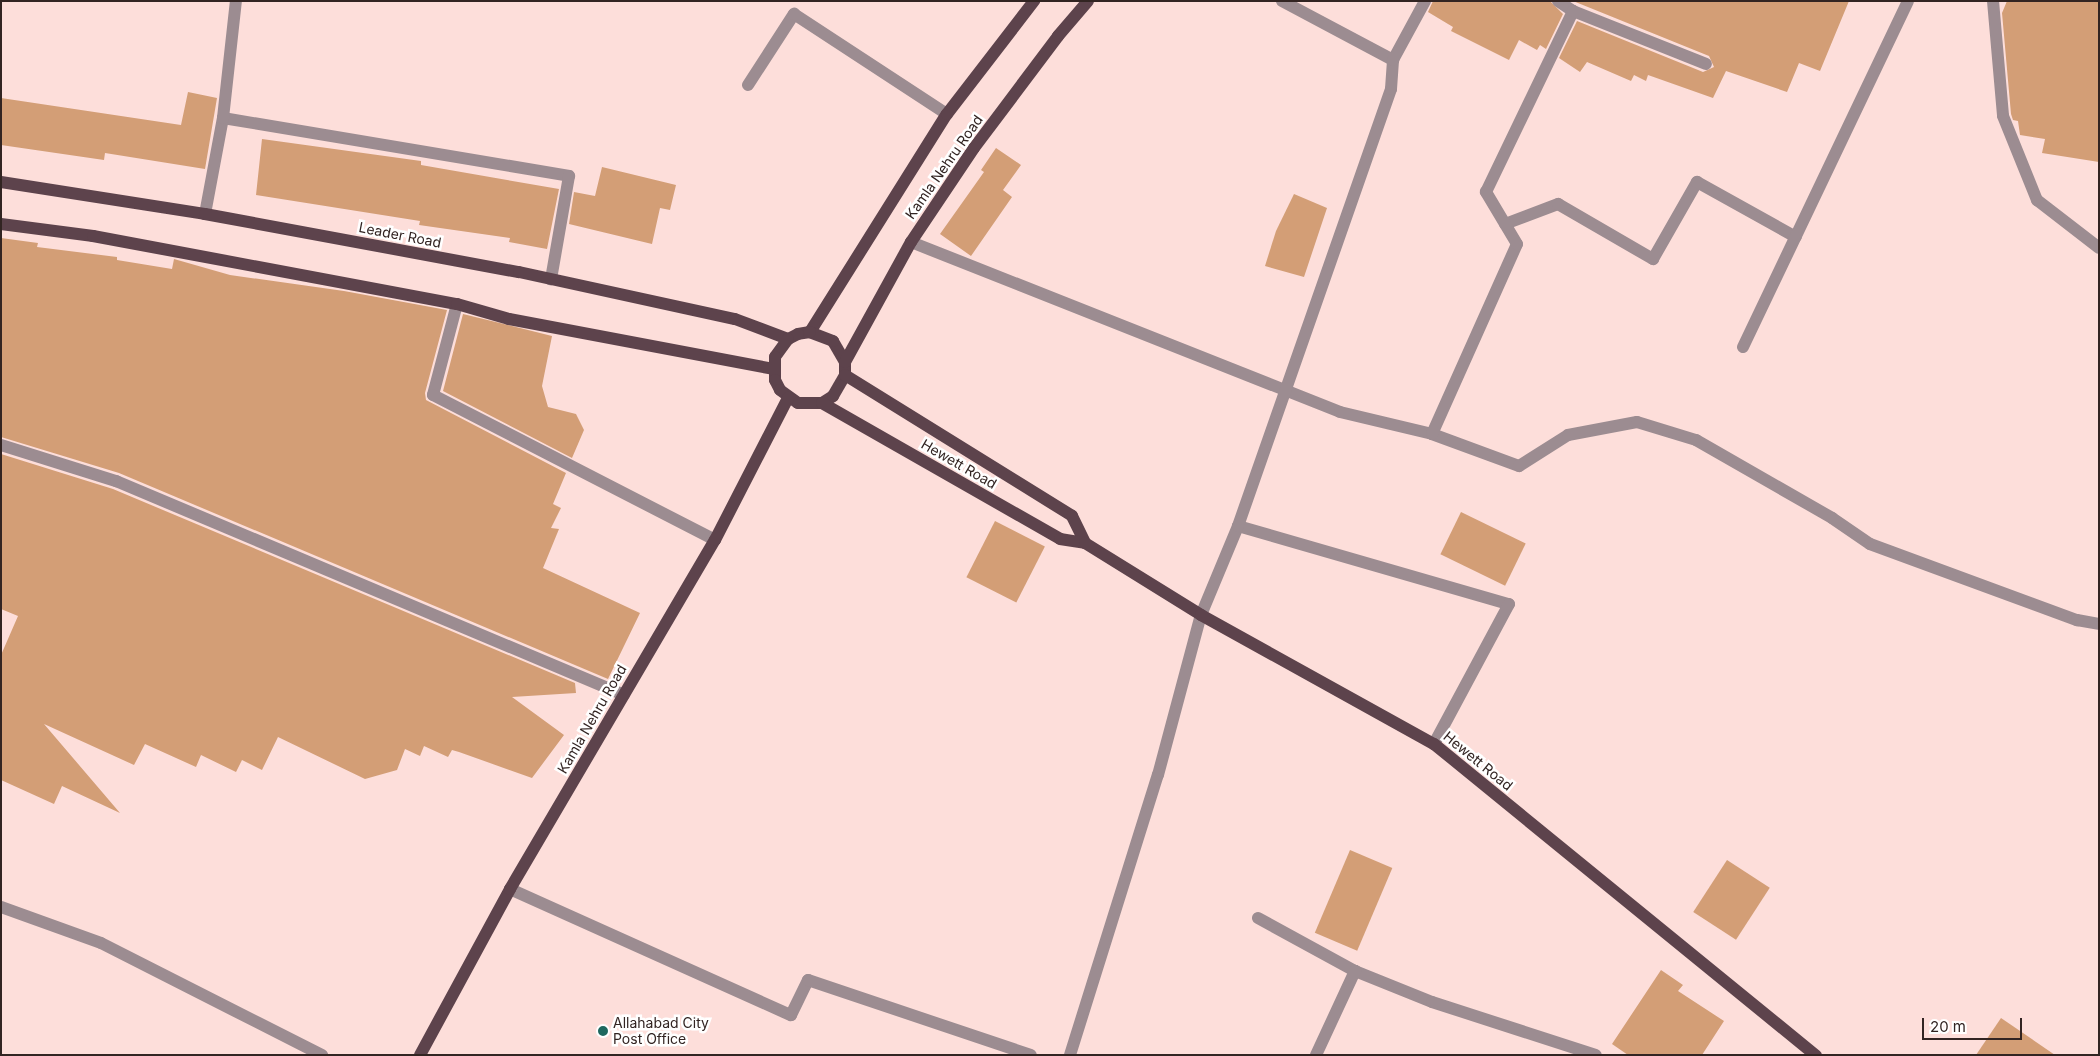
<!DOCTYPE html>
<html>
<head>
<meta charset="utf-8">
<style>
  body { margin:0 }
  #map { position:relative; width:2100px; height:1056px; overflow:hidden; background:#fddeda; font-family:Inter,sans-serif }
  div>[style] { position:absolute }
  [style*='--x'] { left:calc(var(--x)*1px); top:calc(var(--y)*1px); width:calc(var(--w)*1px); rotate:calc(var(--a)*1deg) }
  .building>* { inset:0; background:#d39e76; transform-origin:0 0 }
  .minor>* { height:12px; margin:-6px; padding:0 6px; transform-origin:6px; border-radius:6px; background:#9c8c91 }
  .major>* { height:12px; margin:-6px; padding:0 6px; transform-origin:6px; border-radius:6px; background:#5d434c }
  .dots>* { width:14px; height:14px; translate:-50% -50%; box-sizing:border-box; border:2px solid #fff; border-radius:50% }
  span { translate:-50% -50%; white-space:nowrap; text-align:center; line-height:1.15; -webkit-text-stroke:5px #fff; paint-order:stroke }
  .street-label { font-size:14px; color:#322422 }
  .poi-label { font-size:14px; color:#322422 }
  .left { translate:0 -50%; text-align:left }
  .frame { position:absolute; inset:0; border:2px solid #322422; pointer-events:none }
  .scale { position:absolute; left:1922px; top:1018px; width:100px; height:22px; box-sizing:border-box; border:2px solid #322422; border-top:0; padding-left:6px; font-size:15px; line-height:18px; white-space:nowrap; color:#322422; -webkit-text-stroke:4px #fff; paint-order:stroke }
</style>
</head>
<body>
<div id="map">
  <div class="building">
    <div style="clip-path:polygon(1433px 1px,1550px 1px,1563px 14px,1546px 49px,1540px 45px,1537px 50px,1519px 40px,1509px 60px,1451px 31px,1453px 27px,1428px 12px)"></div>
    <div style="clip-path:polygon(1573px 1px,1849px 1px,1820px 71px,1799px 63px,1787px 92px,1726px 71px,1713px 98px,1648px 75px,1646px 81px,1634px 75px,1631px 81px,1587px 62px,1580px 72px,1559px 58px,1577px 21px,1703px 72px,1714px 67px,1709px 56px)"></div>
    <div style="clip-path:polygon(2007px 1px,2099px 1px,2099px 162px,2042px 153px,2045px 139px,2020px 135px,2018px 121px,2013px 120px,2011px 114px,2002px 13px)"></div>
    <div style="clip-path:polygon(188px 92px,217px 98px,205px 169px,105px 153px,104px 160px,1px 145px,1px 98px,181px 125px)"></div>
    <div style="clip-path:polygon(262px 139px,421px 161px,421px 165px,559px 189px,547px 249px,509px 242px,510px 238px,419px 225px,420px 221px,256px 195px)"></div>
    <div style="clip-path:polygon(996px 148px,1021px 165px,1003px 190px,1012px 197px,971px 256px,940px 234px,984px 172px,981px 170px)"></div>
    <div style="clip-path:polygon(602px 167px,676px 185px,670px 210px,660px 208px,652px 244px,569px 224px,574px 192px,595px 196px)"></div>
    <div style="clip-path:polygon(1294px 194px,1327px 208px,1304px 277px,1265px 266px,1276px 231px)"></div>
    <div style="clip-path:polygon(1px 238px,38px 243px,37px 247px,117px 257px,117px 260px,172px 269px,174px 259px,230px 275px,344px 291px,447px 310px,425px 393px,426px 400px,566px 473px,553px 504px,561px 508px,551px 528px,559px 529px,543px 568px,640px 613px,608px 679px,119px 473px,1px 437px)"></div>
    <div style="clip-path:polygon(463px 314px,552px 336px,542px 386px,548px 407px,576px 414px,584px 430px,572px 458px,443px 391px)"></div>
    <div style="clip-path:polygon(1px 454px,113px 489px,575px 683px,576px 693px,512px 697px,564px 735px,532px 778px,459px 752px,452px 750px,448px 757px,424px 746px,420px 756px,405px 749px,397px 770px,365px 779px,278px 737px,262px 770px,242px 760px,236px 772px,201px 755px,196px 767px,145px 744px,134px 765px,44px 724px,120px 813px,62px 786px,54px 804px,1px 780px,1px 655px,18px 616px,1px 609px)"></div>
    <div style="left:1461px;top:512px;width:72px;height:47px;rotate:26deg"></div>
    <div style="left:995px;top:521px;width:56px;height:63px;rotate:27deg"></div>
    <div style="left:1350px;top:850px;width:46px;height:90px;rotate:23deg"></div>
    <div style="left:1727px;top:860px;width:51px;height:62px;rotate:33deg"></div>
    <div style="clip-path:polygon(1661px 970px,1683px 985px,1678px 991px,1724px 1021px,1702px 1055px,1628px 1055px,1612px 1044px)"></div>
    <div style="clip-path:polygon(2001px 1018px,2055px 1055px,1976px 1055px)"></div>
  </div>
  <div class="minor">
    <div style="--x:1282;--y:1;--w:126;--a:28"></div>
    <div style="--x:1558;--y:1;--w:18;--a:34"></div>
    <div style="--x:1993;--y:1;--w:115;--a:85"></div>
    <div style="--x:2003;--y:116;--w:91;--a:68"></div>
    <div style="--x:2037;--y:200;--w:78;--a:37.7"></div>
    <div style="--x:748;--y:85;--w:85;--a:-57.1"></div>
    <div style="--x:794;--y:14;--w:183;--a:33.2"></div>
    <div style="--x:223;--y:118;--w:351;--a:9.5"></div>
    <div style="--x:569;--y:176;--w:105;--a:99.9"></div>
    <div style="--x:205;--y:214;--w:98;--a:-79.4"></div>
    <div style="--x:223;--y:118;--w:118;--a:-83.7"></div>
    <div style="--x:1505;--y:224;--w:57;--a:-20.7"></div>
    <div style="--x:1558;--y:204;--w:110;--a:30.1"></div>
    <div style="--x:1653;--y:259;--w:89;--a:-60.3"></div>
    <div style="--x:1697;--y:182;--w:113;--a:29.1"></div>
    <div style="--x:911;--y:242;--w:461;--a:21.6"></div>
    <div style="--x:1340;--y:412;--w:95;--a:13.4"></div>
    <div style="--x:1432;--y:434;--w:93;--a:20.2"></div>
    <div style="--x:1519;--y:466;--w:58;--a:-32.3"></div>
    <div style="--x:1568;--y:435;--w:70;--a:-10.7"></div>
    <div style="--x:1637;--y:422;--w:62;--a:17"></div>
    <div style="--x:1696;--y:440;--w:157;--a:29.8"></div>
    <div style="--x:1832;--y:518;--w:46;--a:34.4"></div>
    <div style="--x:1870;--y:544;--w:221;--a:20.2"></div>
    <div style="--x:2077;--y:620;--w:22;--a:10"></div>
    <div style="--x:457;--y:304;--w:94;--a:104.8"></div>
    <div style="--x:433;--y:395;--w:317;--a:27.2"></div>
    <div style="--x:1743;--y:347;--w:383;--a:-64.5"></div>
    <div style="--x:1432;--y:434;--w:208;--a:-65.9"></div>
    <div style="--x:1517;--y:244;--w:61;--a:-120.8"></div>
    <div style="--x:1486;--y:192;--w:201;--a:-64.3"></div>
    <div style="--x:1573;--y:11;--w:143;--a:21.7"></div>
    <div style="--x:1;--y:445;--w:121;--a:17.4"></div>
    <div style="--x:116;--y:481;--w:551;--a:22.84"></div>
    <div style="--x:1238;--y:526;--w:282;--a:16.1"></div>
    <div style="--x:1509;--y:604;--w:159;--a:118.2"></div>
    <div style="--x:510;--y:889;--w:308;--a:24.2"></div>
    <div style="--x:791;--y:1015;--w:39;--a:-64"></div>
    <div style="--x:808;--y:980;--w:235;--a:18.6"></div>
    <div style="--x:1;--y:907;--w:106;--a:19.8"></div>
    <div style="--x:101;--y:943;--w:248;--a:26.9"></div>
    <div style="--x:1258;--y:918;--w:111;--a:28.7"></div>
    <div style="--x:1355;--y:971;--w:83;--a:21.9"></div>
    <div style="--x:1432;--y:1002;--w:172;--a:17.9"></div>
    <div style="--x:1070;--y:1055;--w:294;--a:-72.6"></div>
    <div style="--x:1158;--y:775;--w:166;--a:-75"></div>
    <div style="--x:1201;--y:615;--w:96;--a:-67.4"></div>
    <div style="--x:1238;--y:526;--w:463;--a:-70.7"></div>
    <div style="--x:1391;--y:89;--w:29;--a:-86"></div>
    <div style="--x:1393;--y:60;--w:67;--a:-61.5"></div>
    <div style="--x:1316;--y:1055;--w:93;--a:-65.1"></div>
  </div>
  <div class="major">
    <div style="--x:1;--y:182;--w:206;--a:8.9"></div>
    <div style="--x:205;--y:214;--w:319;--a:10.5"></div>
    <div style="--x:519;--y:272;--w:221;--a:12.3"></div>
    <div style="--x:735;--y:319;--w:57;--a:20.7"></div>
    <div style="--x:1;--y:224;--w:93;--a:7.4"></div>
    <div style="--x:93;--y:236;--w:370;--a:10.6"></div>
    <div style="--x:457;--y:304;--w:54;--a:16.1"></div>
    <div style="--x:509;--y:319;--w:269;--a:10.7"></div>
    <div style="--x:810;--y:332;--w:257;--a:-57.9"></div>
    <div style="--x:947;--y:114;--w:143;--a:-52.4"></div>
    <div style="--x:845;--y:362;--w:24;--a:-120"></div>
    <div style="--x:833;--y:341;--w:25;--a:-159"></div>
    <div style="--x:810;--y:332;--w:12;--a:171"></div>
    <div style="--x:798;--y:334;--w:11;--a:153"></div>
    <div style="--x:788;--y:339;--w:22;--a:126"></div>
    <div style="--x:775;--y:357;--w:23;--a:90"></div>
    <div style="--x:775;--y:380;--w:11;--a:63"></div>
    <div style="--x:780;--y:390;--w:22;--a:36"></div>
    <div style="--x:798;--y:403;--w:24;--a:0"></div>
    <div style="--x:822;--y:403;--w:13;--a:-32"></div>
    <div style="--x:833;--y:396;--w:24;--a:-60"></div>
    <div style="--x:845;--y:375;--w:13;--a:-90"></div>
    <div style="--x:845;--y:362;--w:137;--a:-61.2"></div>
    <div style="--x:911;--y:242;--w:113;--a:-56.2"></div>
    <div style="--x:974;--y:148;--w:140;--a:-53.1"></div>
    <div style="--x:1058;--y:36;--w:46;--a:-49.4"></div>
    <div style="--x:845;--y:375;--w:267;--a:31.8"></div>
    <div style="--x:1072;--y:516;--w:30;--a:64"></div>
    <div style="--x:822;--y:403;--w:274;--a:29.7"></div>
    <div style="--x:1060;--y:539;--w:25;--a:9"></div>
    <div style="--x:1085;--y:543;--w:137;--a:31.8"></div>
    <div style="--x:1201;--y:615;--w:266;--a:29"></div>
    <div style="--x:1434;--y:744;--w:493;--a:39.2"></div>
    <div style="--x:420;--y:1055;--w:189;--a:-61.5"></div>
    <div style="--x:510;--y:889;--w:405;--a:-59.6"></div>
    <div style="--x:715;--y:540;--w:160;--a:-62.8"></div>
  </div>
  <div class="dots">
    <div style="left:603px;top:1031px;background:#1e675e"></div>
  </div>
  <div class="street-label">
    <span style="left:944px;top:167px;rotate:-55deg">Kamla Nehru Road</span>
    <span style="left:400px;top:235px;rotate:11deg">Leader Road</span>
    <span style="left:959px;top:464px;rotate:30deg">Hewett Road</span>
    <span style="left:592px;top:719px;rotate:-60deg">Kamla Nehru Road</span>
    <span style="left:1478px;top:761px;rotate:39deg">Hewett Road</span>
  </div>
  <div class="poi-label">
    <span class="left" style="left:613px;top:1031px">Allahabad City<br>Post Office</span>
  </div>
  <div class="frame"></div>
  <div class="scale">20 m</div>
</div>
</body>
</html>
